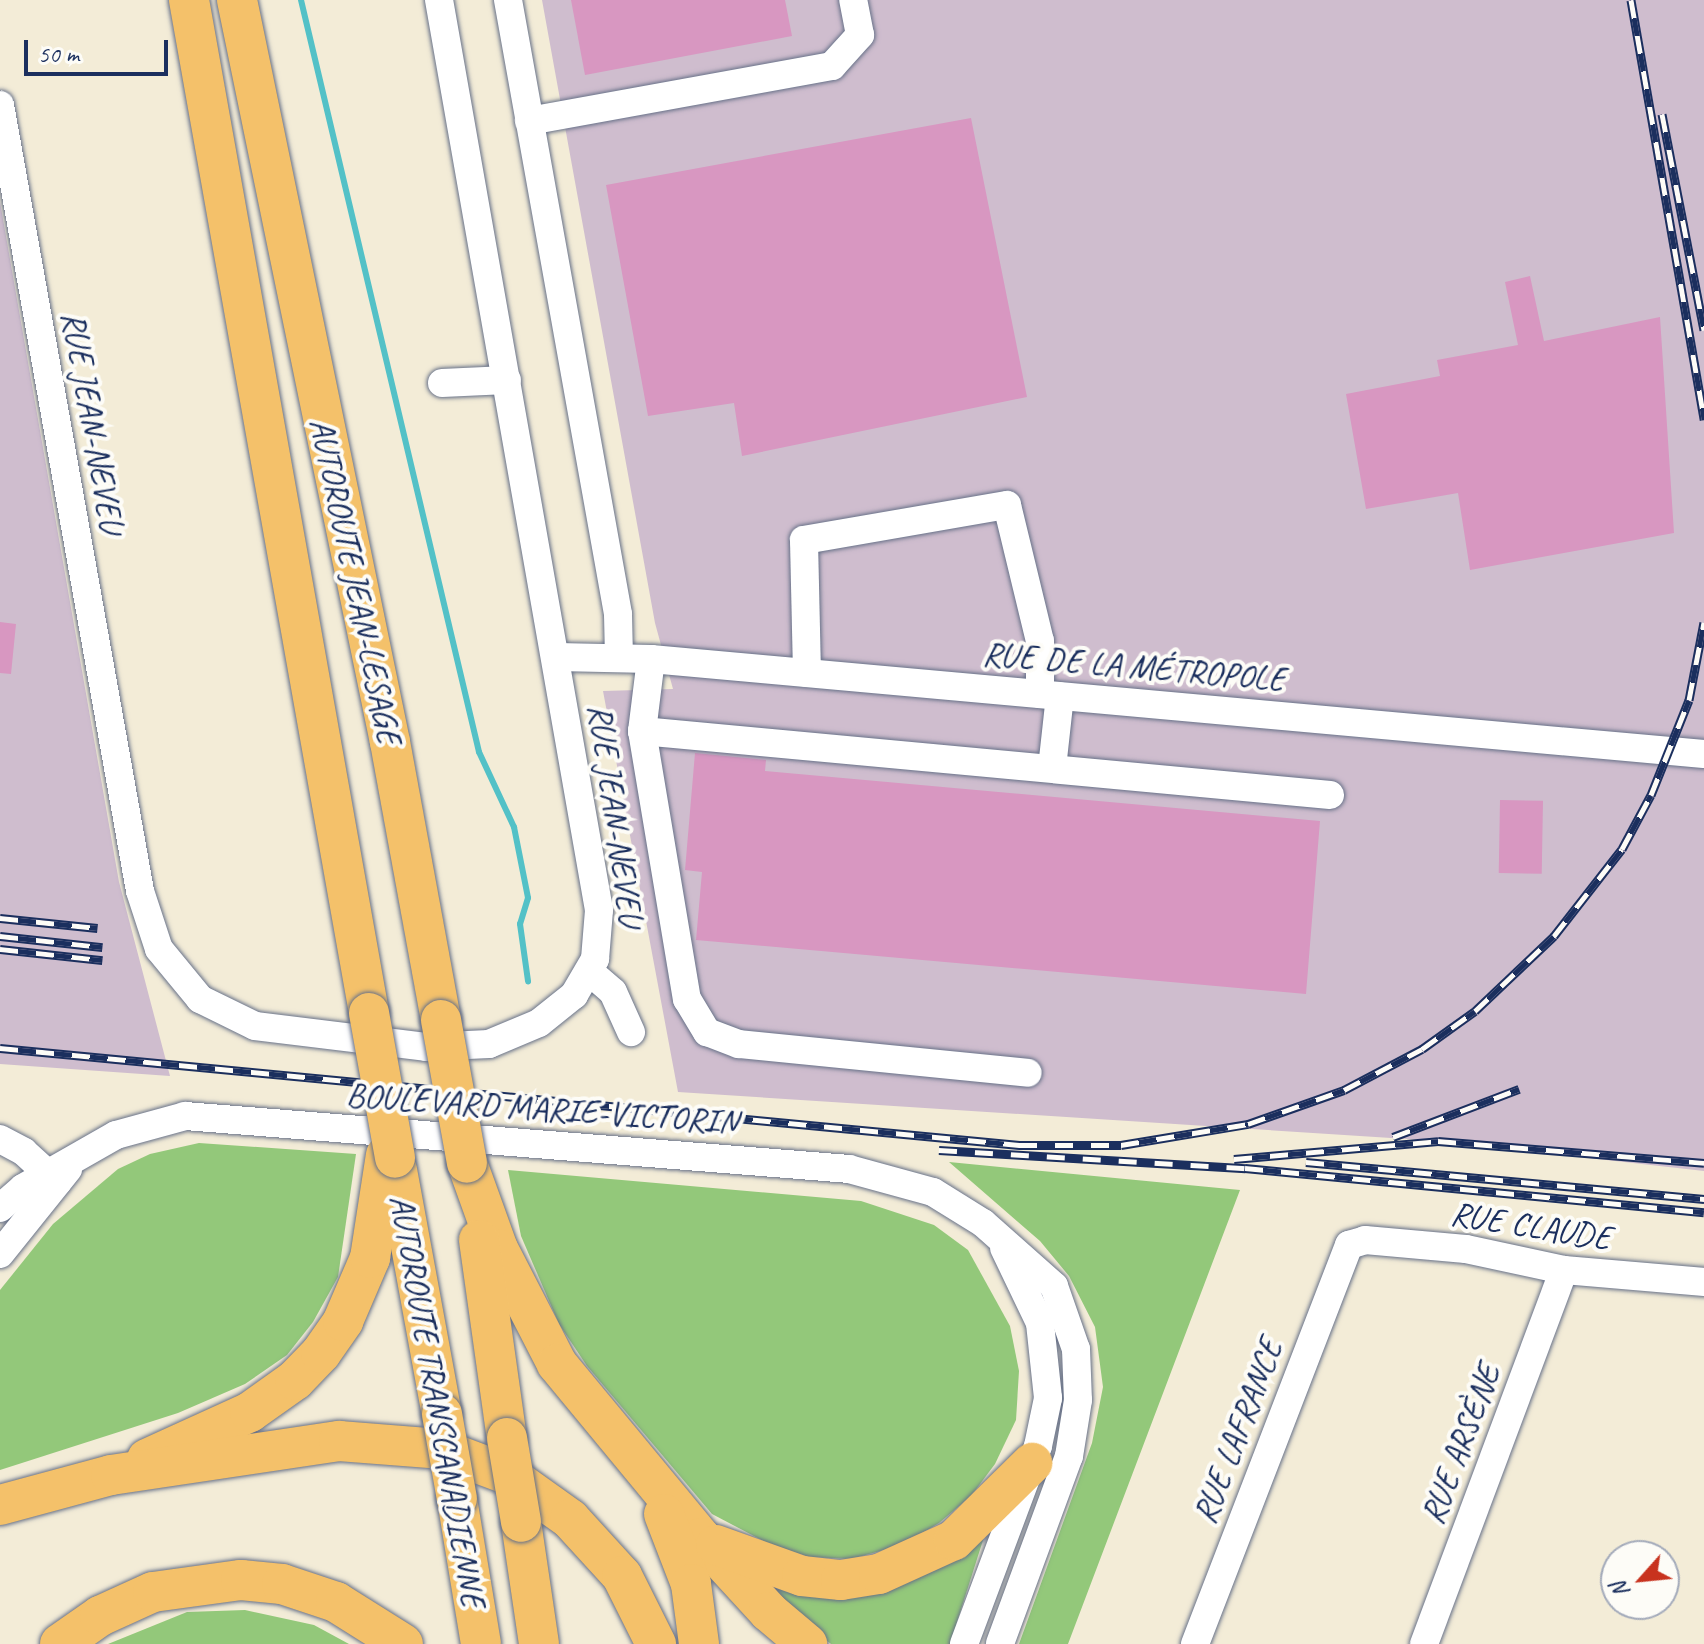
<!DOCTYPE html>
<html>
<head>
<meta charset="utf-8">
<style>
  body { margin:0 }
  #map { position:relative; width:1704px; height:1644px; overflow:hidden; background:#f3ecd7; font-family:Caveat,sans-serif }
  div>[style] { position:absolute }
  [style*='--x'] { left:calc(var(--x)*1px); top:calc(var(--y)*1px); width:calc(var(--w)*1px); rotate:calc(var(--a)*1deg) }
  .industrial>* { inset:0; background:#cfbdce }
  .green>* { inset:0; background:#93c87a }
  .stream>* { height:6px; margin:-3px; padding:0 3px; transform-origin:3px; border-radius:3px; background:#53c1c7 }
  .building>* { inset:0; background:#d897c1; transform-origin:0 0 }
  .roads { filter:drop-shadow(0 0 2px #677188) drop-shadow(0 0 2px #677188) }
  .minor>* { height:28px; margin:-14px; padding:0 14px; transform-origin:14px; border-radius:14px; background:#fff }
  .highway>* { height:40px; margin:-20px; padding:0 20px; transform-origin:20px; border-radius:20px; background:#f4c16a }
  .rail>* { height:9px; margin-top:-4.5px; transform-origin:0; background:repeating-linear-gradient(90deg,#fdfcf7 0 18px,#1b2f5e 0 36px); box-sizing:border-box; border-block:2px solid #1b2f5e }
  .bridges { filter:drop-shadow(0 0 2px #677188) drop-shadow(0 0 2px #677188) }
  .highway-bridge>* { height:40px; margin:-20px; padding:0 20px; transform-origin:20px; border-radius:20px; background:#f4c16a }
  span { translate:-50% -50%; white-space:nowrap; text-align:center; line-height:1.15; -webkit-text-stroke:8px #fdfcf7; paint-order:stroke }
  .street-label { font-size:34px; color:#1b2f5e }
  .north { position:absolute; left:1600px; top:1540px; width:80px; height:80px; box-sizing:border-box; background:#fdfcf7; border:2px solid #a3aaba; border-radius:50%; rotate:243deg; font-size:22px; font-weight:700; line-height:32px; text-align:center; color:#1b2f5e }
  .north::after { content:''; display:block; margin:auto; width:28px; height:36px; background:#c8321e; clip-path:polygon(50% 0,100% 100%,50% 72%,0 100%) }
  .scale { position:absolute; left:24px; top:40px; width:144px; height:36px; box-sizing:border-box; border:4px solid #1b2f5e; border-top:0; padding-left:10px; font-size:24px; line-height:28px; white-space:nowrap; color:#1b2f5e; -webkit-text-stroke:6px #fdfcf7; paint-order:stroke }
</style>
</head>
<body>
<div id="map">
  <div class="industrial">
    <div style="clip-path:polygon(542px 0,1704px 0,1704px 1171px,1438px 1141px,678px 1092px,603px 691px,673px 689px,655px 623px)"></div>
    <div style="clip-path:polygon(0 202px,119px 882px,170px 1076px,0 1064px)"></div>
  </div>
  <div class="green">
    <div style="clip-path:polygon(199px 1143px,356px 1154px,338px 1277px,313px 1322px,287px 1355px,245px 1384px,178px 1413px,0 1470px,0 1290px,53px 1224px,118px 1169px,150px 1154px)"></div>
    <div style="clip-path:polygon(949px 1162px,1240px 1190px,1068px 1644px,1019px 1644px,1092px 1443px,1103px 1387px,1095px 1327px,1069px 1276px,1040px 1241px)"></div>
    <div style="clip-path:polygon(508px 1170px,861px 1201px,934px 1225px,968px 1250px,1010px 1326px,1019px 1371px,1016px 1420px,995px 1464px,971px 1496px,939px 1523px,902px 1545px,851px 1559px,809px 1557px,769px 1544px,712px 1514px,587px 1366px,559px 1324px,521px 1236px)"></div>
    <div style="clip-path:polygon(984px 1537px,950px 1644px,831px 1644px,763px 1589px)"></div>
    <div style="clip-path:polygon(245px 1610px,314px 1625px,349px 1644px,108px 1644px,187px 1612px)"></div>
  </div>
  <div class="stream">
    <div style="--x:301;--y:0;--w:773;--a:76.68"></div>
    <div style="--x:479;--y:752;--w:83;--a:65"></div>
    <div style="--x:514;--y:827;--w:72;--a:78.8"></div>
    <div style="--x:528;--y:898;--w:27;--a:107"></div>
    <div style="--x:520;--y:924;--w:58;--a:82"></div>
  </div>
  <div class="building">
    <div style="clip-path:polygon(571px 0,785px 0,792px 36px,585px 75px)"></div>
    <div style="clip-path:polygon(971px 118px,1027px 397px,742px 456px,734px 403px,648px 416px,606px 185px)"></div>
    <div style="clip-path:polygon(1530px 276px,1544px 341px,1660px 317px,1674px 533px,1470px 570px,1458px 493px,1366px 509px,1346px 394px,1440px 376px,1437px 360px,1518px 345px,1505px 282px)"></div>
    <div style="clip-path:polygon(0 622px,16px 624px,11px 674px,0 673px)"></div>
    <div style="clip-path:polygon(695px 753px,766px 760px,765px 771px,1320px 821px,1306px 994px,696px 940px,702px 872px,685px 870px)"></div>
    <div style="left:1500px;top:800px;width:43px;height:73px;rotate:1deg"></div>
  </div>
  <div class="roads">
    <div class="minor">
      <div style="--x:508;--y:0;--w:624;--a:79.84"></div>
      <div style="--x:618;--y:614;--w:43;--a:88.7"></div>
      <div style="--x:0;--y:105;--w:798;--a:79.9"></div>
      <div style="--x:140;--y:891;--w:61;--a:71.9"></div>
      <div style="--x:159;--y:949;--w:65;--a:50.6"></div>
      <div style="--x:200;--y:999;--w:61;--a:26.1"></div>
      <div style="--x:255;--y:1026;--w:172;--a:7"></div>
      <div style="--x:426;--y:1047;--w:63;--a:-2.7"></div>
      <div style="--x:489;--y:1044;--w:54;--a:-22.8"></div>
      <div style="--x:539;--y:1023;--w:45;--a:-38.7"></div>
      <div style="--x:574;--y:995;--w:42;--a:-59.7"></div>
      <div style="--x:595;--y:959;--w:49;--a:-85.3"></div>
      <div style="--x:599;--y:910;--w:924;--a:-99.97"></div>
      <div style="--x:529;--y:121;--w:308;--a:-10.3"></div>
      <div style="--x:832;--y:66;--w:42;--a:-47.9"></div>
      <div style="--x:860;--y:35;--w:36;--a:-101"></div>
      <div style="--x:442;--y:383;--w:65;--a:-2.6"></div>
      <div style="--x:557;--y:657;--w:94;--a:1.2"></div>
      <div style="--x:651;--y:659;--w:1057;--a:5.16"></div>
      <div style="--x:651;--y:659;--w:73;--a:97.1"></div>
      <div style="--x:642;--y:731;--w:691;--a:5.31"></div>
      <div style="--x:807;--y:673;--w:133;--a:-91.3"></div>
      <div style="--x:804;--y:540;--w:206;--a:-9.8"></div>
      <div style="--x:1007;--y:505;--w:140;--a:76.4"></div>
      <div style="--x:1040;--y:641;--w:53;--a:90"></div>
      <div style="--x:642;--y:731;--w:272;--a:80.5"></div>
      <div style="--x:687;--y:999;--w:39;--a:59"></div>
      <div style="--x:707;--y:1032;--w:34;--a:21"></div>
      <div style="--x:739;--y:1044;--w:290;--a:5.7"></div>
      <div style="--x:1052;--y:768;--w:72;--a:-83.7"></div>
      <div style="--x:590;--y:972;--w:30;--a:41"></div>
      <div style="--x:613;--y:992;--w:44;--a:65.8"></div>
      <div style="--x:0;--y:1139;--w:27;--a:28"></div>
      <div style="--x:24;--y:1152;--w:45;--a:42.3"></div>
      <div style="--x:0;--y:1208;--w:30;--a:-41"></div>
      <div style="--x:23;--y:1188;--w:107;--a:-29.7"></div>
      <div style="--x:116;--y:1135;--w:72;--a:-15.4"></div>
      <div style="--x:185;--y:1116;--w:666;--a:4.56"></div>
      <div style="--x:849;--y:1169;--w:87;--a:15.3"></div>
      <div style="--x:933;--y:1192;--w:59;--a:31.8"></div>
      <div style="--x:983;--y:1223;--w:95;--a:41.6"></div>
      <div style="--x:1054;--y:1286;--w:67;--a:70.8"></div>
      <div style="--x:1076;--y:1349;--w:51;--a:87.8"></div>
      <div style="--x:1078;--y:1400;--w:57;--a:99.1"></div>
      <div style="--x:1069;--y:1456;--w:200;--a:110.2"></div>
      <div style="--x:0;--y:1254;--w:109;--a:-51.3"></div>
      <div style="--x:964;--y:1644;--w:211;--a:-69.5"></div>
      <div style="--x:1038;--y:1446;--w:49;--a:-78.2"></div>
      <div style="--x:1048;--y:1398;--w:75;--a:-96.1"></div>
      <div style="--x:1040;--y:1323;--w:83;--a:-115.6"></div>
      <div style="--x:1195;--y:1644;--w:428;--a:-68.9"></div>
      <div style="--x:1349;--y:1245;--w:17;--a:-17"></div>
      <div style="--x:1365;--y:1240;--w:101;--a:5.1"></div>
      <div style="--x:1466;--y:1249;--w:100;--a:12.1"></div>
      <div style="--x:1564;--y:1270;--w:141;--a:4.9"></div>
      <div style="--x:1424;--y:1644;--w:399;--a:-69.5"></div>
    </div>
    <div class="highway">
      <div style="--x:189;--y:0;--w:1029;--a:79.92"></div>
      <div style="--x:237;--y:0;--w:758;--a:78.35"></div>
      <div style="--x:390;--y:742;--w:283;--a:79.6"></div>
      <div style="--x:467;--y:1163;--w:91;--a:70.2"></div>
      <div style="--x:498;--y:1249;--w:129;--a:62.8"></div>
      <div style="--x:557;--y:1364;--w:226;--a:50.4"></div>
      <div style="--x:701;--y:1538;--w:100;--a:47.4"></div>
      <div style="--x:769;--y:1612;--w:50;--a:40.1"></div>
      <div style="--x:397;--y:1170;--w:248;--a:79.6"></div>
      <div style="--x:479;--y:1240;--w:200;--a:82"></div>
      <div style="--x:147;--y:1459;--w:113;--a:-24.5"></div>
      <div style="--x:250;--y:1412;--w:55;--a:-35.4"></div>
      <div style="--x:295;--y:1380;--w:37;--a:-46"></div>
      <div style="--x:321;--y:1353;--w:39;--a:-55"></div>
      <div style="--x:343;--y:1321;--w:69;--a:-66.8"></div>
      <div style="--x:370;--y:1258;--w:104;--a:-81.2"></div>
      <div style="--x:457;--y:1499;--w:147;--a:80.6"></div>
      <div style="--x:0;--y:1505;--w:115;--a:-15.1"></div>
      <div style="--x:111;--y:1475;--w:231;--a:-8.5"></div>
      <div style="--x:339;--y:1441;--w:101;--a:4.5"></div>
      <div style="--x:440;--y:1449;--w:72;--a:20.5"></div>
      <div style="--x:507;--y:1474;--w:77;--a:35.5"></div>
      <div style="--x:570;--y:1519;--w:77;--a:47.6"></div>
      <div style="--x:622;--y:1576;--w:76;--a:63.4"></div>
      <div style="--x:664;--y:1514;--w:75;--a:68.9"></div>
      <div style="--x:691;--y:1584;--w:61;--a:82.4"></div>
      <div style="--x:521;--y:1522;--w:123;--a:81.6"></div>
      <div style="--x:716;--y:1545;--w:91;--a:19.8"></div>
      <div style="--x:802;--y:1576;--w:39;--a:6"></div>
      <div style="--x:841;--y:1580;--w:38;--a:-9"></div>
      <div style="--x:879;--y:1574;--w:82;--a:-24.4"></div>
      <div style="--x:954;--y:1540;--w:110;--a:-44.6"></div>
      <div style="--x:60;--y:1644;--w:49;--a:-35"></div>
      <div style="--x:100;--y:1616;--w:58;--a:-24.4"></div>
      <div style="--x:153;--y:1592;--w:89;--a:-7.8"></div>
      <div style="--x:241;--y:1580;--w:41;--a:5.6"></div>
      <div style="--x:282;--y:1584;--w:57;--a:18.4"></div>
      <div style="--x:336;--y:1602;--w:79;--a:32.1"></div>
    </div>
  </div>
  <div class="rail">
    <div style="--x:1631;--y:0;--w:426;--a:80.1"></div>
    <div style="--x:1662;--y:114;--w:220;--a:79"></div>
    <div style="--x:0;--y:918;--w:98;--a:5.9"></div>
    <div style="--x:0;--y:936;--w:103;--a:6.2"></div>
    <div style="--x:0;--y:949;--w:103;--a:6.2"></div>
    <div style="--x:0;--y:1048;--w:1024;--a:5.44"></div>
    <div style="--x:1019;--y:1145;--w:102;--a:0"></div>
    <div style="--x:1121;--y:1145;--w:129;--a:-9.4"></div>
    <div style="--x:1248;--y:1124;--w:102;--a:-19.5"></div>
    <div style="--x:1344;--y:1090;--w:88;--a:-27.7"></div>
    <div style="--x:1422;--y:1049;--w:65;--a:-35.6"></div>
    <div style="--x:1475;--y:1011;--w:109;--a:-43.5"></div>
    <div style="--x:1554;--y:936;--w:110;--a:-52"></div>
    <div style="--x:1622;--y:849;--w:61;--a:-61.8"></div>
    <div style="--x:1651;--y:795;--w:102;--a:-68.2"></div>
    <div style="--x:1689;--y:700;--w:79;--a:-79.1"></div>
    <div style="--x:1393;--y:1137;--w:135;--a:-20.9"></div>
    <div style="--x:939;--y:1150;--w:307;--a:3.4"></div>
    <div style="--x:1245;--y:1168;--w:461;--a:5.5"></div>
    <div style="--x:1234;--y:1159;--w:205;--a:-5"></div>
    <div style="--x:1438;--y:1141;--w:267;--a:4.7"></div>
    <div style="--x:1306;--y:1162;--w:400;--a:5.3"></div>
  </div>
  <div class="bridges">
    <div class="highway-bridge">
      <div style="--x:369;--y:1013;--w:147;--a:79.8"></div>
      <div style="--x:441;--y:1020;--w:145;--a:79.7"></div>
      <div style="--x:442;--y:1414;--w:86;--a:80"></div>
      <div style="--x:507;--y:1438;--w:85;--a:80.5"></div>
    </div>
  </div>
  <div class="street-label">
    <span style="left:93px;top:422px;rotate:80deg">RUE JEAN-NEVEU</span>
    <span style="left:356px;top:581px;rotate:78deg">AUTOROUTE JEAN-LESAGE</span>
    <span style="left:1134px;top:666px;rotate:5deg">RUE DE LA MÉTROPOLE</span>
    <span style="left:616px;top:815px;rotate:82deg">RUE JEAN-NEVEU</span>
    <span style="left:542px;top:1108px;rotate:4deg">BOULEVARD MARIE-VICTORIN</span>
    <span style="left:1531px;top:1225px;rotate:9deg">RUE CLAUDE</span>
    <span style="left:438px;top:1401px;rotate:80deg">AUTOROUTE TRANSCANADIENNE</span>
    <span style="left:1237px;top:1431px;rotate:-69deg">RUE LAFRANCE</span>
    <span style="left:1460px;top:1444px;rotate:-69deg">RUE ARSÈNE</span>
  </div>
  <div class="north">N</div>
  <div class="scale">50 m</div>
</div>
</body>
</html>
